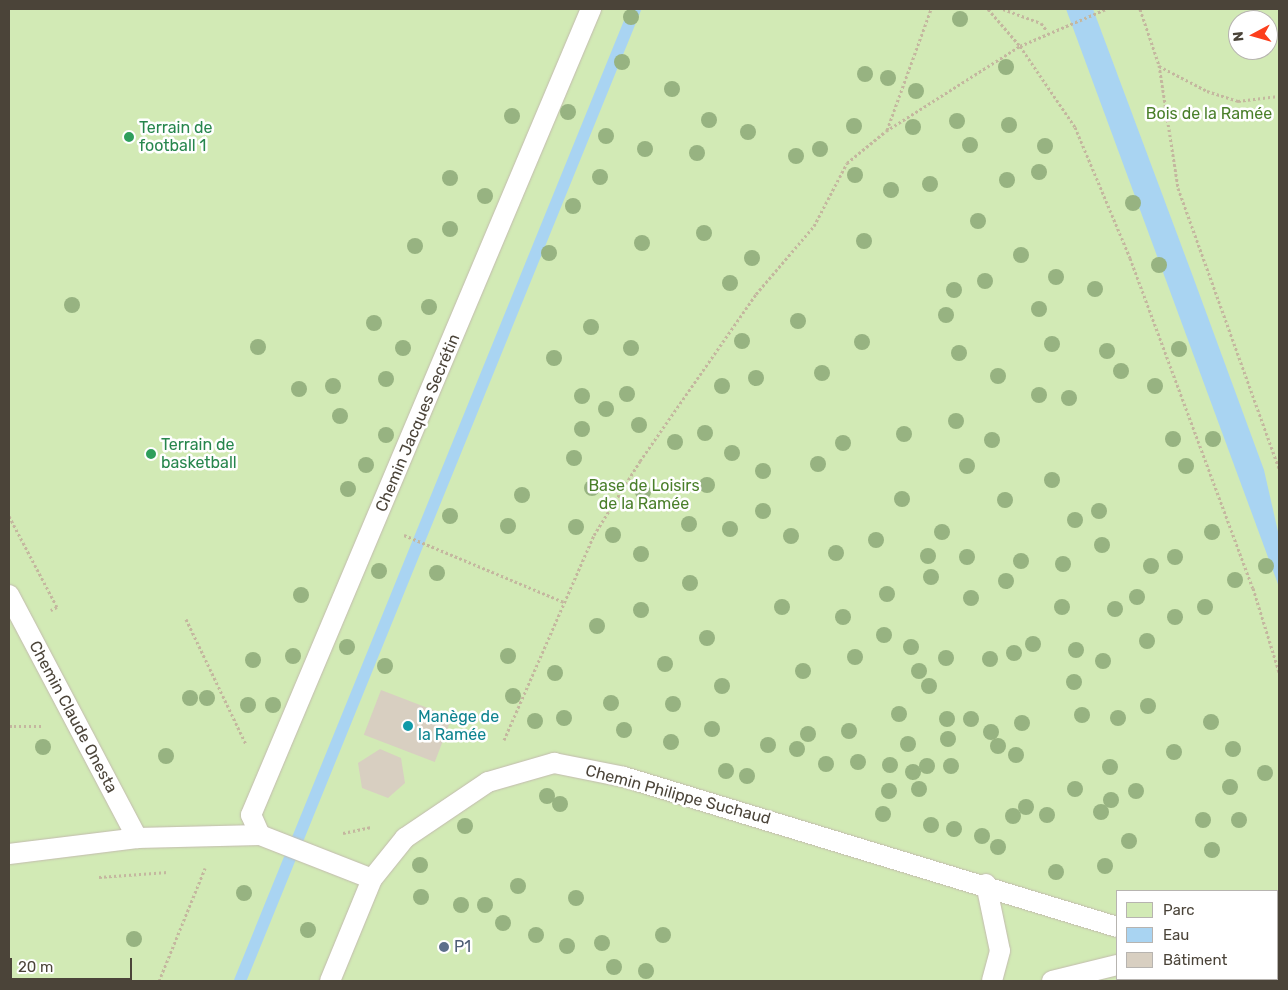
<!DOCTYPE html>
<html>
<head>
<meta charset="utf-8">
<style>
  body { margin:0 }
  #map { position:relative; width:1288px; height:990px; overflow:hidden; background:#f6f3ec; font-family:Rubik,sans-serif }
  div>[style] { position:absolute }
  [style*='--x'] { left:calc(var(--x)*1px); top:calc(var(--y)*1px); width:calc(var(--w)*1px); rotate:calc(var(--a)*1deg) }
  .green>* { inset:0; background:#d2eab5 }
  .water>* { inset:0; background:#a9d4f2 }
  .stream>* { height:12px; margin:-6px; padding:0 6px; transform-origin:6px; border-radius:6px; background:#a9d4f2 }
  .building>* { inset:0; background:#d8cfc1; transform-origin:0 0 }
  .path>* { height:3px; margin-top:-1.5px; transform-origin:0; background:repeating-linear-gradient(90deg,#c4b79f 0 2.5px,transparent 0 5px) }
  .roads { filter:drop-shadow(0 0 1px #c2bbae) drop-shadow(0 0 1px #c2bbae) }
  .service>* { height:20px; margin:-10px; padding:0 10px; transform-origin:10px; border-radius:10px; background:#fff }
  .trees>* { width:16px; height:16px; margin:-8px; border-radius:50%; background:#97b381 }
  .dots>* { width:14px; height:14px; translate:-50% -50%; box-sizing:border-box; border:2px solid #fff; border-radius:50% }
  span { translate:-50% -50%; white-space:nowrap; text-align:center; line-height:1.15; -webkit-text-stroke:5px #fff; paint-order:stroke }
  .park-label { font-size:16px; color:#4a7f2a }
  .leisure-label { font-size:16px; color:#27864d }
  .left { translate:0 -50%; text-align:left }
  .street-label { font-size:16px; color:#4b4439 }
  .culture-label { font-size:16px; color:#0d838f }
  .service-label { font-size:16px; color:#4e5e75 }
  .frame { position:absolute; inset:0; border:10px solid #4b4439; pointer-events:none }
  .legend { position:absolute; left:1116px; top:890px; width:162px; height:90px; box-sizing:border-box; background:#fff; border:1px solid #b7b4b0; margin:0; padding:6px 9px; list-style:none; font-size:15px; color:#4b4439 }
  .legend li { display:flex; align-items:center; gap:10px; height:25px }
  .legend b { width:25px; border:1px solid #b7b4b0 }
  .north { position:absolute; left:1228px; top:10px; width:50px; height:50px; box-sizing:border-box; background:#fff; border:1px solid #b7b4b0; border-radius:50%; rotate:264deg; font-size:14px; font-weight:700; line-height:20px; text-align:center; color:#4b4439 }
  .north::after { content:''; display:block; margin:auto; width:18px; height:22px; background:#fc3f1d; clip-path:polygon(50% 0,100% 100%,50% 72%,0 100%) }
  .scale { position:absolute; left:10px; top:958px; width:122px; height:22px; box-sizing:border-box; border:2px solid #4b4439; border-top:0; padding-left:6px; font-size:15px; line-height:18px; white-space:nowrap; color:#4b4439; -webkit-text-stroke:4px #fff; paint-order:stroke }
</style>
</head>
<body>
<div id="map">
  <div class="green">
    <div style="clip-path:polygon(evenodd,9px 9px,1279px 9px,1279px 981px,9px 981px,9px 9px,1238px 20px,1268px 20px,1268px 50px,1238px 50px,1238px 20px,9px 9px,1117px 891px,1277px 891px,1277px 979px,1117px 979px,1117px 891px)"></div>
  </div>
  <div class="water">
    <div style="clip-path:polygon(1066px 9px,1093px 9px,1192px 274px,1264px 470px,1279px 536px,1279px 587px)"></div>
  </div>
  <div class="stream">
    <div style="--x:240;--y:981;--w:1049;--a:-67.88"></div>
  </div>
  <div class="building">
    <div style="left:381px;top:690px;width:76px;height:48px;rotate:21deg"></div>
    <div style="clip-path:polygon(380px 749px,401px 758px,405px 783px,388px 798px,362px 788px,358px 763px)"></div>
  </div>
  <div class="path">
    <div style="--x:988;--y:9;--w:49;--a:49.1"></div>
    <div style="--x:1020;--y:46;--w:98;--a:55.8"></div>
    <div style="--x:1075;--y:127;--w:142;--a:67.2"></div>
    <div style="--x:1130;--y:258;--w:352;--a:69.6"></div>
    <div style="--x:1253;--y:588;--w:88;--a:72.8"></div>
    <div style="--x:1003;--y:9;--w:40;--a:20.2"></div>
    <div style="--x:1041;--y:23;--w:10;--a:53"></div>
    <div style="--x:1140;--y:9;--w:59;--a:71.3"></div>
    <div style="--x:1159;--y:65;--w:124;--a:81.2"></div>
    <div style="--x:1178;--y:188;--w:299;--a:70.2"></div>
    <div style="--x:1159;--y:66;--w:54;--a:27.5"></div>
    <div style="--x:1207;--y:91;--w:33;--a:18"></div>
    <div style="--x:1238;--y:101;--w:41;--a:-7"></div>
    <div style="--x:887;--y:130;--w:129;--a:-70"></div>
    <div style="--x:9;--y:516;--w:103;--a:62.2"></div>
    <div style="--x:57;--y:607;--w:7;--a:153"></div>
    <div style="--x:404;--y:535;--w:173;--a:22.7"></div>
    <div style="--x:186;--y:619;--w:139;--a:64.4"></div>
    <div style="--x:9;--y:726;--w:33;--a:0"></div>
    <div style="--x:504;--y:740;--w:224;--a:-66.3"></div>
    <div style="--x:594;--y:535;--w:87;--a:-58.1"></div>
    <div style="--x:640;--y:461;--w:203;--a:-55.2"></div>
    <div style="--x:756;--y:294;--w:89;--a:-49.5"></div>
    <div style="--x:814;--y:226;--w:71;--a:-62.4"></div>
    <div style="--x:847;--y:163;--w:50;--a:-39.4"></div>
    <div style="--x:886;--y:131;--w:159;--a:-32.4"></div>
    <div style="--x:1020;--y:46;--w:94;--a:-23.3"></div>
    <div style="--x:343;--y:833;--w:29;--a:-12"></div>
    <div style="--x:99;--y:877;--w:69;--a:-4.1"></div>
    <div style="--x:159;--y:981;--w:122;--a:-67.8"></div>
  </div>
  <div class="roads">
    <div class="service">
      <div style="--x:9;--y:595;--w:275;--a:62.2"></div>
      <div style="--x:260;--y:835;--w:22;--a:-114"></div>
      <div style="--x:251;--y:815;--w:875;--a:-67.13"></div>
      <div style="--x:9;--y:854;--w:129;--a:-7.1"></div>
      <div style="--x:137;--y:838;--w:123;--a:-1.4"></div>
      <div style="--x:260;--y:835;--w:120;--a:21.4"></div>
      <div style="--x:986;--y:884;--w:68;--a:78.2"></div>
      <div style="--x:1000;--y:951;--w:31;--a:105"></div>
      <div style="--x:1277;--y:975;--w:2;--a:0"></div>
      <div style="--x:330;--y:981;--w:110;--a:-67.6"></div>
      <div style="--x:372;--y:879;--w:53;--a:-51.2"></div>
      <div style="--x:405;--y:838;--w:100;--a:-34"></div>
      <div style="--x:488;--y:782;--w:69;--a:-16.1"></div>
      <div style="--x:554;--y:763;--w:71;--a:11.3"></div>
      <div style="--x:624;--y:777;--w:515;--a:16.92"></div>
      <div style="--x:1052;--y:981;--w:67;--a:-13.8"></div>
    </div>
  </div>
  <div class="trees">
    <div style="left:631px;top:17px"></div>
    <div style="left:960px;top:19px"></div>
    <div style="left:622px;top:62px"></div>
    <div style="left:1006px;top:67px"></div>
    <div style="left:865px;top:74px"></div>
    <div style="left:888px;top:78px"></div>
    <div style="left:672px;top:89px"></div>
    <div style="left:916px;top:91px"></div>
    <div style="left:568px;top:112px"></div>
    <div style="left:512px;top:116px"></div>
    <div style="left:709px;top:120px"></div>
    <div style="left:957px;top:121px"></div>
    <div style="left:1009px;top:125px"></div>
    <div style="left:854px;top:126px"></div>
    <div style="left:913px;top:127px"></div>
    <div style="left:748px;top:132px"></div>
    <div style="left:606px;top:136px"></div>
    <div style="left:970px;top:145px"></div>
    <div style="left:1045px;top:146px"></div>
    <div style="left:645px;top:149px"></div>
    <div style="left:820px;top:149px"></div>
    <div style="left:697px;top:153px"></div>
    <div style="left:796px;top:156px"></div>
    <div style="left:1039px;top:172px"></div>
    <div style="left:855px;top:175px"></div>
    <div style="left:600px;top:177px"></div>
    <div style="left:450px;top:178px"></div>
    <div style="left:1007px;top:180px"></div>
    <div style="left:930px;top:184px"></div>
    <div style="left:891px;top:190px"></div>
    <div style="left:485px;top:196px"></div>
    <div style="left:1133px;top:203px"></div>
    <div style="left:573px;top:206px"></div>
    <div style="left:978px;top:221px"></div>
    <div style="left:450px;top:229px"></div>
    <div style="left:704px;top:233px"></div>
    <div style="left:864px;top:241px"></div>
    <div style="left:642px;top:243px"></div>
    <div style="left:415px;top:246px"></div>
    <div style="left:549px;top:253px"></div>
    <div style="left:1021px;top:255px"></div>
    <div style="left:752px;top:258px"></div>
    <div style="left:1159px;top:265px"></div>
    <div style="left:1056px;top:277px"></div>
    <div style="left:985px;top:281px"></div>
    <div style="left:730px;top:283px"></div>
    <div style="left:1095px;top:289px"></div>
    <div style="left:954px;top:290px"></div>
    <div style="left:72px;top:305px"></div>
    <div style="left:429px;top:307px"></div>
    <div style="left:1039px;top:309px"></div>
    <div style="left:946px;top:315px"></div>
    <div style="left:798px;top:321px"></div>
    <div style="left:374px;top:323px"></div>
    <div style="left:591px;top:327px"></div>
    <div style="left:742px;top:341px"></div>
    <div style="left:862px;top:342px"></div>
    <div style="left:1052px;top:344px"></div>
    <div style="left:258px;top:347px"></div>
    <div style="left:403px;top:348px"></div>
    <div style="left:631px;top:348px"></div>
    <div style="left:1179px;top:349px"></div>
    <div style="left:1107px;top:351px"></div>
    <div style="left:959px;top:353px"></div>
    <div style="left:554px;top:358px"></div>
    <div style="left:1121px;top:371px"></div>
    <div style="left:822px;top:373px"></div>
    <div style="left:998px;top:376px"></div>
    <div style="left:756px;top:378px"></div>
    <div style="left:386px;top:379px"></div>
    <div style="left:333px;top:386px"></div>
    <div style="left:722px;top:386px"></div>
    <div style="left:1155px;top:386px"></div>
    <div style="left:299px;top:389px"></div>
    <div style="left:627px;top:394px"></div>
    <div style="left:1039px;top:395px"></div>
    <div style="left:582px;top:396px"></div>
    <div style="left:1069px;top:398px"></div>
    <div style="left:606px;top:409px"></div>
    <div style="left:340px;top:416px"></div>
    <div style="left:956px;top:421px"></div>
    <div style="left:639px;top:425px"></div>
    <div style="left:582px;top:429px"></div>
    <div style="left:705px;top:433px"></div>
    <div style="left:904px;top:434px"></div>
    <div style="left:386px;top:435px"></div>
    <div style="left:1173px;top:439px"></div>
    <div style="left:1213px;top:439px"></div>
    <div style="left:992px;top:440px"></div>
    <div style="left:675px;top:442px"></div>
    <div style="left:843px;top:443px"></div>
    <div style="left:732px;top:453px"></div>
    <div style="left:574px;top:458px"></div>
    <div style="left:818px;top:464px"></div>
    <div style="left:366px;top:465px"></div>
    <div style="left:967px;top:466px"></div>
    <div style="left:1186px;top:466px"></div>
    <div style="left:763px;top:471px"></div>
    <div style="left:1052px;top:480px"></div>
    <div style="left:707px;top:485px"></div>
    <div style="left:592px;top:488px"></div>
    <div style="left:348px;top:489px"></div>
    <div style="left:643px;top:492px"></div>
    <div style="left:522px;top:495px"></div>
    <div style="left:902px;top:499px"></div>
    <div style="left:1005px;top:500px"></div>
    <div style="left:763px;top:511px"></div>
    <div style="left:1099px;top:511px"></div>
    <div style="left:450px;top:516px"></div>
    <div style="left:1075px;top:520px"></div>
    <div style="left:689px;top:524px"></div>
    <div style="left:508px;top:526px"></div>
    <div style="left:576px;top:527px"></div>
    <div style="left:730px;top:529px"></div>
    <div style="left:942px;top:532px"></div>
    <div style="left:1212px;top:532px"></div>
    <div style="left:613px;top:535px"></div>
    <div style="left:791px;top:536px"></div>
    <div style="left:876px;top:540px"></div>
    <div style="left:1102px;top:545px"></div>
    <div style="left:836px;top:553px"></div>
    <div style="left:641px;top:554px"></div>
    <div style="left:928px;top:556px"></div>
    <div style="left:967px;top:557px"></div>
    <div style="left:1175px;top:557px"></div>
    <div style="left:1021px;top:561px"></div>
    <div style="left:1063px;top:564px"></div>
    <div style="left:1151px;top:566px"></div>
    <div style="left:1266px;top:566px"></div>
    <div style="left:379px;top:571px"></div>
    <div style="left:437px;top:573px"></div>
    <div style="left:931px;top:577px"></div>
    <div style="left:1235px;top:580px"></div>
    <div style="left:1006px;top:581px"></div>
    <div style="left:690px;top:583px"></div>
    <div style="left:887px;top:594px"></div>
    <div style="left:301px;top:595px"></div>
    <div style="left:1137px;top:597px"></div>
    <div style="left:971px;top:598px"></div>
    <div style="left:782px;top:607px"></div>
    <div style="left:1062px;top:607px"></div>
    <div style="left:1205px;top:607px"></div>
    <div style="left:1115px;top:609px"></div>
    <div style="left:641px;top:610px"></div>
    <div style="left:843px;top:617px"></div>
    <div style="left:1175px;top:617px"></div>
    <div style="left:597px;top:626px"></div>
    <div style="left:884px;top:635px"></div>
    <div style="left:707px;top:638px"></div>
    <div style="left:1147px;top:641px"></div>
    <div style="left:1033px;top:644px"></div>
    <div style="left:347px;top:647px"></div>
    <div style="left:911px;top:647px"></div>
    <div style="left:1076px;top:650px"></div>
    <div style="left:1014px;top:653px"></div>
    <div style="left:293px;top:656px"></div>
    <div style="left:508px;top:656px"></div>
    <div style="left:855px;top:657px"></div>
    <div style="left:946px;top:658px"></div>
    <div style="left:990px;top:659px"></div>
    <div style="left:253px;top:660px"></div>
    <div style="left:1103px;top:661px"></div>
    <div style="left:665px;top:664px"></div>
    <div style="left:385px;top:666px"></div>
    <div style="left:803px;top:671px"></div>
    <div style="left:919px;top:671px"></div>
    <div style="left:555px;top:673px"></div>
    <div style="left:1074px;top:682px"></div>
    <div style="left:722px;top:686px"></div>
    <div style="left:929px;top:686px"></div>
    <div style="left:513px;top:696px"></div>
    <div style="left:190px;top:698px"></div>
    <div style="left:207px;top:698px"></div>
    <div style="left:611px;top:703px"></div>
    <div style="left:673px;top:704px"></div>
    <div style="left:248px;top:705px"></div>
    <div style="left:273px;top:705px"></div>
    <div style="left:1148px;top:706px"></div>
    <div style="left:899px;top:714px"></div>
    <div style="left:1082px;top:715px"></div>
    <div style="left:564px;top:718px"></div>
    <div style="left:1118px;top:718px"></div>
    <div style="left:947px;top:719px"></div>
    <div style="left:971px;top:719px"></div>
    <div style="left:535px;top:721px"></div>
    <div style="left:1211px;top:722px"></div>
    <div style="left:1022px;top:723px"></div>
    <div style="left:712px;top:729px"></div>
    <div style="left:624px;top:730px"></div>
    <div style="left:849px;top:731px"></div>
    <div style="left:991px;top:732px"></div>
    <div style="left:808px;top:734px"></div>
    <div style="left:948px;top:739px"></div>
    <div style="left:671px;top:742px"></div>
    <div style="left:908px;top:744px"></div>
    <div style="left:768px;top:745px"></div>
    <div style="left:998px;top:746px"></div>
    <div style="left:43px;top:747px"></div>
    <div style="left:797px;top:749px"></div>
    <div style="left:1233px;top:749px"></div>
    <div style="left:1174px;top:752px"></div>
    <div style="left:1016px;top:755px"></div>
    <div style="left:166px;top:756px"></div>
    <div style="left:858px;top:762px"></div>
    <div style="left:826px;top:764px"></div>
    <div style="left:890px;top:765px"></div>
    <div style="left:927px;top:766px"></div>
    <div style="left:951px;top:766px"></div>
    <div style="left:1110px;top:767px"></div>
    <div style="left:726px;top:771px"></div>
    <div style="left:913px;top:772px"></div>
    <div style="left:1265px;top:773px"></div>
    <div style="left:747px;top:776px"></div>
    <div style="left:1230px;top:787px"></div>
    <div style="left:919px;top:789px"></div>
    <div style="left:1075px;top:789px"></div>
    <div style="left:889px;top:791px"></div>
    <div style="left:1136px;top:791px"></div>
    <div style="left:547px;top:796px"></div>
    <div style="left:1111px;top:800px"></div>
    <div style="left:560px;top:804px"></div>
    <div style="left:1026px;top:807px"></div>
    <div style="left:1101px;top:812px"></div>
    <div style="left:883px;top:814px"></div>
    <div style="left:1047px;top:815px"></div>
    <div style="left:1013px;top:816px"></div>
    <div style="left:1203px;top:820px"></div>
    <div style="left:1239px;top:820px"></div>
    <div style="left:931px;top:825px"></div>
    <div style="left:465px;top:826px"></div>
    <div style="left:954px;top:829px"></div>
    <div style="left:982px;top:836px"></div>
    <div style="left:1129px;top:841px"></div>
    <div style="left:998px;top:847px"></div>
    <div style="left:1212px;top:850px"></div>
    <div style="left:420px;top:865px"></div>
    <div style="left:1105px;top:866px"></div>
    <div style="left:1056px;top:872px"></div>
    <div style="left:518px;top:886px"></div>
    <div style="left:244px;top:893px"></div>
    <div style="left:421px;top:897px"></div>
    <div style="left:576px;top:898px"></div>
    <div style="left:461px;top:905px"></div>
    <div style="left:485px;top:905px"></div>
    <div style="left:503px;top:923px"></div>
    <div style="left:308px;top:930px"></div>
    <div style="left:536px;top:935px"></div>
    <div style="left:663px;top:935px"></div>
    <div style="left:134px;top:939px"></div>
    <div style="left:602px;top:943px"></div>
    <div style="left:567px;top:946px"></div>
    <div style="left:614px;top:967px"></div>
    <div style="left:646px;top:971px"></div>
  </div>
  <div class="dots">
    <div style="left:129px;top:137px;background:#2e9e5b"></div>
    <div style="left:151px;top:454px;background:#2e9e5b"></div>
    <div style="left:408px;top:726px;background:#0f9aa8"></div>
    <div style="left:444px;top:947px;background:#5c6f8a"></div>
  </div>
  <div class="park-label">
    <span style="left:1209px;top:114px">Bois de la Ramée</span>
    <span style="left:644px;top:495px">Base de Loisirs<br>de la Ramée</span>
  </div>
  <div class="leisure-label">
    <span class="left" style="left:139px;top:137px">Terrain de<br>football 1</span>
    <span class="left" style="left:161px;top:454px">Terrain de<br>basketball</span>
  </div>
  <div class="street-label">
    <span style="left:418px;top:423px;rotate:-67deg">Chemin Jacques Secrétin</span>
    <span style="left:73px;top:717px;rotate:62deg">Chemin Claude Onesta</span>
    <span style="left:678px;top:795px;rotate:15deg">Chemin Philippe Suchaud</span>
  </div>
  <div class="culture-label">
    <span class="left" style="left:418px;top:726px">Manège de<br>la Ramée</span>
  </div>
  <div class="service-label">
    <span class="left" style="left:454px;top:947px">P1</span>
  </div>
  <div class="frame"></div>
  <ul class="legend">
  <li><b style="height:14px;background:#d2eab5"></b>Parc</li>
  <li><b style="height:14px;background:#a9d4f2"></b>Eau</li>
  <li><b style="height:14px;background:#d8cfc1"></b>Bâtiment</li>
  </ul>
  <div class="north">N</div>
  <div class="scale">20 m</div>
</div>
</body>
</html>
